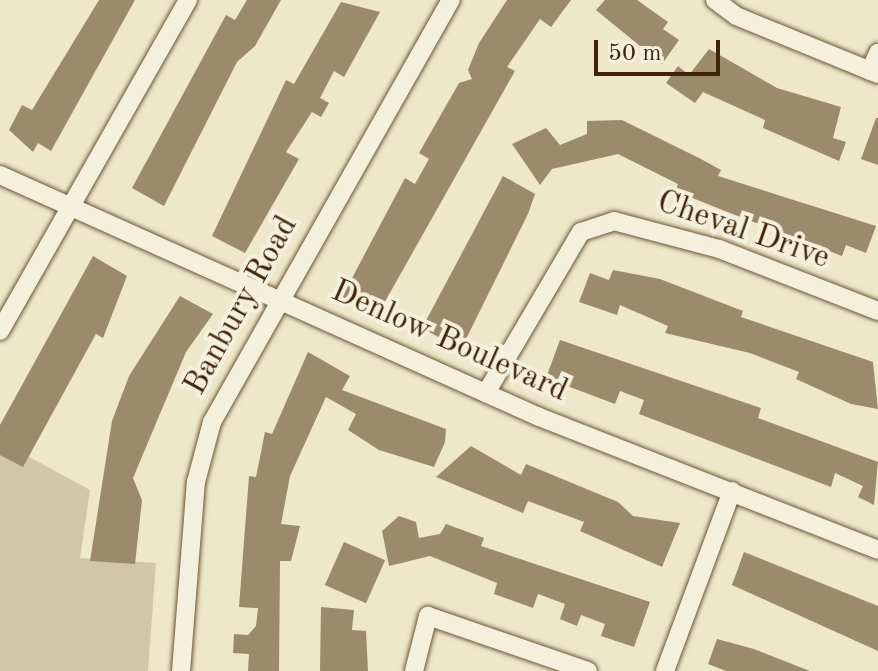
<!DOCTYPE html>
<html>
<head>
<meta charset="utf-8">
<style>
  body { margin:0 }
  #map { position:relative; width:878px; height:671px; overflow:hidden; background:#efe7ca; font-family:"Old Standard TT",serif }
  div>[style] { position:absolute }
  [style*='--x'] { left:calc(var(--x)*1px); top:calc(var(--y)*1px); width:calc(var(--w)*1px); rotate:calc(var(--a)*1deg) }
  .green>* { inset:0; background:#d1c6a9 }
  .building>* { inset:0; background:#9b8a6b; transform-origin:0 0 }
  .roads { filter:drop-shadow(0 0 2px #6b5636) drop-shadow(0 0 2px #6b5636) }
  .minor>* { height:18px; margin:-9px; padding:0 9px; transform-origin:9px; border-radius:9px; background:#f5efdd }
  span { translate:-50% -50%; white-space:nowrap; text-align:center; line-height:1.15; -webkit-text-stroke:8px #f5efdd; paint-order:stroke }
  .street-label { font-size:32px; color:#3f2505 }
  .scale { position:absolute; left:594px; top:40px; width:126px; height:36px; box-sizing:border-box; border:4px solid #3f2505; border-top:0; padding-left:10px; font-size:24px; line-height:28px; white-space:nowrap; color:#3f2505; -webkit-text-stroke:6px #f5efdd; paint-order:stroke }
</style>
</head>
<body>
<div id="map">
  <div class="green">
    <div style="clip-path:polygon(0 441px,90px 490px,80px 558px,156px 563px,148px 671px,0 671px)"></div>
  </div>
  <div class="building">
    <div style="clip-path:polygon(99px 0,135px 0,51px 151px,38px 143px,33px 152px,9px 130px,22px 105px,32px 110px)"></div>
    <div style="clip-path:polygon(247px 0,281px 0,255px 46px,237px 62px,164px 206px,132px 188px,226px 15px,235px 20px)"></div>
    <div style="clip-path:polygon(507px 0,571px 0,551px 27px,540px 19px,507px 67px,515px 71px,378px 314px,342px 297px,405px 178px,415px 184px,429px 159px,419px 153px,459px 83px,472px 79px,468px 70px,479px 43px)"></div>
    <div style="clip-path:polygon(605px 0,637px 0,668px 22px,663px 29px,679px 40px,662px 64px,596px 10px)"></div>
    <div style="clip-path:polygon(341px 2px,380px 12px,344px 77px,334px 71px,320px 98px,329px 103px,321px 117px,312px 112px,286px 152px,299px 159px,245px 253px,212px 236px,286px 80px,294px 84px)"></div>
    <div style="clip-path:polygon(709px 49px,777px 88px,841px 107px,833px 138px,846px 142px,839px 161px,763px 128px,765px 120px,703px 92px,695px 103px,666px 83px,678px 66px,689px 75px)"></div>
    <div style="clip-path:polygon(876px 118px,878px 118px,878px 165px,861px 159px)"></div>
    <div style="clip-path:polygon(622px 120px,701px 159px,721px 170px,718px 176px,876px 226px,866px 253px,846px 245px,842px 256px,725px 211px,675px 191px,678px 184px,618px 154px,552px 169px,540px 185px,512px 144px,546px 128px,560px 145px,587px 134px,587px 121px)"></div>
    <div style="clip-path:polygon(503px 176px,535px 194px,528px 214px,466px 339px,454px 332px,442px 339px,422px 328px)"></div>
    <div style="clip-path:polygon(93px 256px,127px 276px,103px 338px,96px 334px,91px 343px,23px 467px,0 455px,0 425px)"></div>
    <div style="clip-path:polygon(613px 270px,660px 279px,743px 311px,741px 317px,873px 362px,878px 409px,851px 404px,796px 379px,799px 372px,750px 353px,665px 333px,668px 326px,620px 305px,617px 315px,579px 302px,590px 273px,609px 280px)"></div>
    <div style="clip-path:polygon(180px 296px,213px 314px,186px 352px,133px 478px,142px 500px,135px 564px,90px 561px,112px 421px,129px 376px)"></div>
    <div style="clip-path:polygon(560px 340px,761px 408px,758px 418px,878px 462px,874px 505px,858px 497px,863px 486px,835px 473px,831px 487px,639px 414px,644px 400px,620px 391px,615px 404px,546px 378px)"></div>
    <div style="clip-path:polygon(308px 352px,350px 376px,342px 390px,446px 429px,445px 442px,434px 467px,379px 450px,348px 430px,356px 414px,326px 397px,290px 476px,281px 524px,300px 526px,291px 561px,280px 561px,279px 671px,248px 671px,249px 654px,233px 653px,234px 634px,248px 635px,256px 626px,258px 608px,239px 607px,249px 476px,256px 477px,265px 432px,272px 434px)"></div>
    <div style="clip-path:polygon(471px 446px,521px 475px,526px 464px,618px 502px,633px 516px,680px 523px,662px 567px,580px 531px,584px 522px,528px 501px,523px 513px,436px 477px)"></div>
    <div style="clip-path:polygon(399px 516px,416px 522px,419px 538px,440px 534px,446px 524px,484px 538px,481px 546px,650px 602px,634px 647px,601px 636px,605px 624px,581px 615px,577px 626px,560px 619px,565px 604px,538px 594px,533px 608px,494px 594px,497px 583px,430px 556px,389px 566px,382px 531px)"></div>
    <div style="left:344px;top:542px;width:45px;height:47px;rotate:24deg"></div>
    <div style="clip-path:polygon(744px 552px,878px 606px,878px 651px,732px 585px)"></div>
    <div style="clip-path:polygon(321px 607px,354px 610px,352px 630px,366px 631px,368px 671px,320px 671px)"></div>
    <div style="clip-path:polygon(717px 639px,754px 649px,810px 671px,726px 671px,708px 664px)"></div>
  </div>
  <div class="roads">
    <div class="minor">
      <div style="--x:715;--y:0;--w:26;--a:37"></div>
      <div style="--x:736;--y:16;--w:153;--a:22.2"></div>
      <div style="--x:870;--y:71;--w:20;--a:-66"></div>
      <div style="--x:0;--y:175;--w:591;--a:24.18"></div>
      <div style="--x:539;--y:417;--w:364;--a:21.4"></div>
      <div style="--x:0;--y:331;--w:381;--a:-60.4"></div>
      <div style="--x:486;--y:393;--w:187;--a:-59.5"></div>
      <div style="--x:581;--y:232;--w:35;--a:-18"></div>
      <div style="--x:614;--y:221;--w:109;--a:14.9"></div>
      <div style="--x:719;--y:249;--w:171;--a:21.3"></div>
      <div style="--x:181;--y:671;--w:190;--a:-85.5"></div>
      <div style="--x:196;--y:482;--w:62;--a:-75.1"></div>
      <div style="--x:212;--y:422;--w:485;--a:-60.5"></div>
      <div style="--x:414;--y:671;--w:57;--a:-75.7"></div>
      <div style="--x:428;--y:616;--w:169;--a:19"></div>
      <div style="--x:665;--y:671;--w:192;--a:-69.6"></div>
    </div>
  </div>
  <div class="street-label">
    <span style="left:743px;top:231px;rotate:19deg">Cheval Drive</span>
    <span style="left:242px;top:306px;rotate:-61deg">Banbury Road</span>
    <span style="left:449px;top:342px;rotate:24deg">Denlow Boulevard</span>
  </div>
  <div class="scale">50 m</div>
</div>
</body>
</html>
